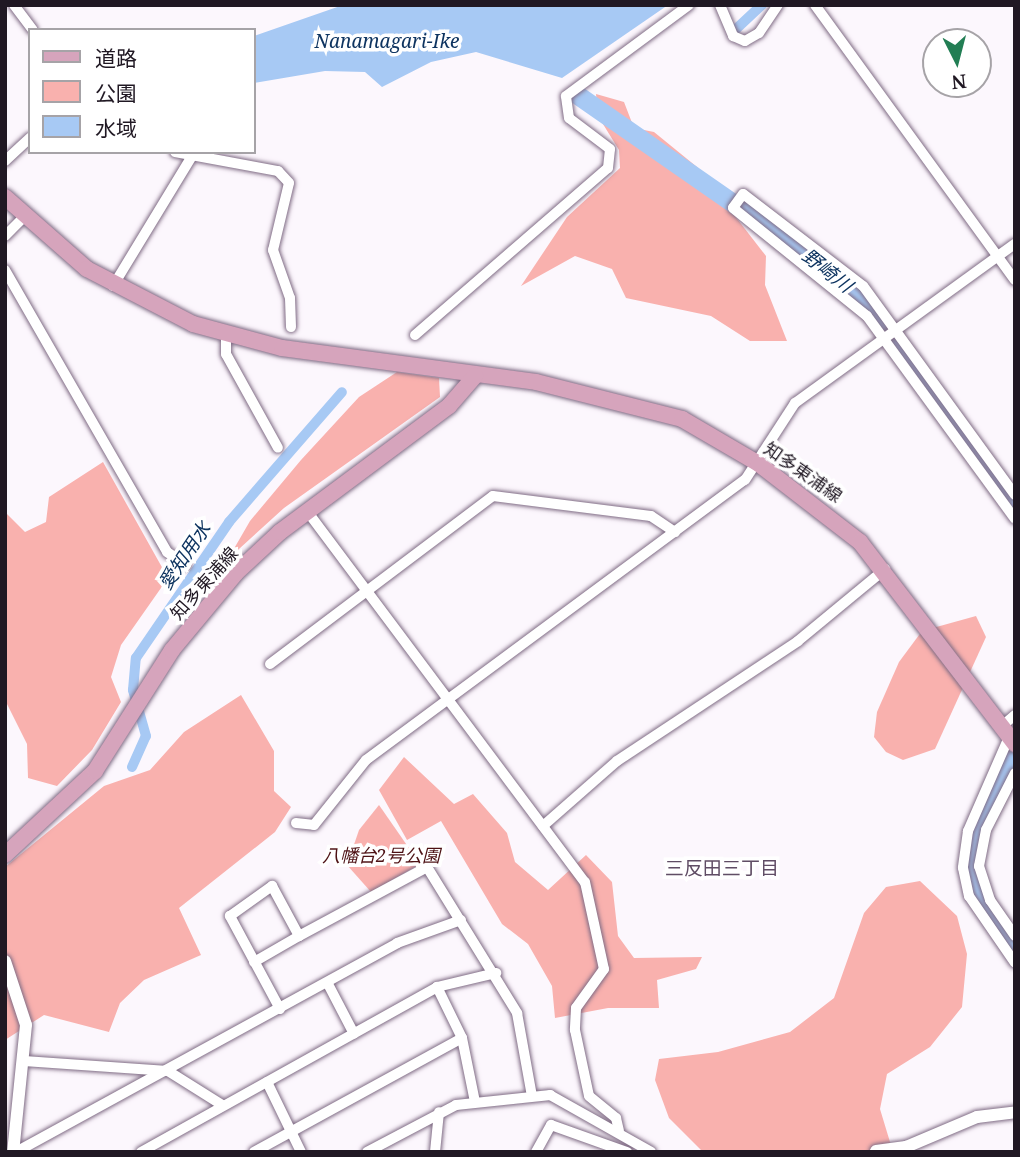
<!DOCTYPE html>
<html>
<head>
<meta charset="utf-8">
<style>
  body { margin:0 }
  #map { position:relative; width:1020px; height:1157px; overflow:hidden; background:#fcf7fd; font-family:"Noto Serif","Noto Sans JP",serif }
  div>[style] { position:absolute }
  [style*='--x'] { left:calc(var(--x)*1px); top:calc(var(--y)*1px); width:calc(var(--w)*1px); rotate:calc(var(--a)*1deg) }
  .green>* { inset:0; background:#f9b1ae }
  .water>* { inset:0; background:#a7c9f4 }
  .canal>* { height:10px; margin:-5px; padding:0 5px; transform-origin:5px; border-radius:5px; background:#a7c9f4 }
  .river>* { height:19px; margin:-9.5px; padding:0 9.5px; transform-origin:9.5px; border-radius:9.5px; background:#a7c9f4 }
  .roads { filter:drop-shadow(0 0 2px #806c85) drop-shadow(0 0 2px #806c85) }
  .minor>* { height:10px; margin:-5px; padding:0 5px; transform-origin:5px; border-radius:5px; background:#fff }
  .tertiary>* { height:12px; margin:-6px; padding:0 6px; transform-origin:6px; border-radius:6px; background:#fff }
  .primary>* { height:16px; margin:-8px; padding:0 8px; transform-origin:8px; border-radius:8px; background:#d6a4bc }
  span { translate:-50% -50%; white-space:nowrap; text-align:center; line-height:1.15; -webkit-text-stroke:7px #fff; paint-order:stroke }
  .street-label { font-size:18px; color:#201823 }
  .park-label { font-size:18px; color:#4d1114; font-style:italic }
  .water-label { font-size:19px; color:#0e3460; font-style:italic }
  .neighbourhood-label { font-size:19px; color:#604d65 }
  .frame { position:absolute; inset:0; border:7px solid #201823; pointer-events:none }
  .legend { position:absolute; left:28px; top:28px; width:228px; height:126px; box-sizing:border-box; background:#fff; border:2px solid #a6a3a7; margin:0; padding:9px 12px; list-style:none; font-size:21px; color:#201823 }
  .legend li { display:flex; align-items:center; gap:14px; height:35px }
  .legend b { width:35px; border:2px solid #a6a3a7 }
  .north { position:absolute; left:922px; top:28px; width:70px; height:70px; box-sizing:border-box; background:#fff; border:2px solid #a6a3a7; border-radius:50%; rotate:174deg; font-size:19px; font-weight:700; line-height:28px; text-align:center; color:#201823 }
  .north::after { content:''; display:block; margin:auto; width:24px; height:32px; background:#227e54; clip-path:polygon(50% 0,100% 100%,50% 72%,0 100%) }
</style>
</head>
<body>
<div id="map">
  <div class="green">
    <div style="clip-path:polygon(596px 94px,624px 102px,634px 128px,654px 132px,697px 167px,766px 256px,765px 285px,787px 341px,750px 341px,711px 316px,626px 298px,612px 269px,575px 256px,521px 286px,567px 217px,620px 168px,619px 150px,598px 116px)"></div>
    <div style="clip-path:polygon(397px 372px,439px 378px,440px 397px,284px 508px,228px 559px,250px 521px,301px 460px,359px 397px)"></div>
    <div style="clip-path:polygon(103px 462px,168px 578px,121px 645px,111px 677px,121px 702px,92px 750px,57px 786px,28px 778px,27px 744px,5px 700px,5px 512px,25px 532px,46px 522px,49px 497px)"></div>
    <div style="clip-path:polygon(976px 616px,986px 637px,935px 749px,903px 760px,886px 752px,874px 737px,877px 712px,899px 662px,922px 631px)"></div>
    <div style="clip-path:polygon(241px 695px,274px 751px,274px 791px,291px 807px,275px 832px,179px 908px,201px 955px,144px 980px,120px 1003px,109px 1032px,44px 1015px,5px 1040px,5px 867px,104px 786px,150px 770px,184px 732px)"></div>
    <div style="clip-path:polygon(404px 757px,454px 804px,473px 794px,507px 833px,515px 862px,548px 890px,586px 855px,612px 882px,618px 936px,634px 958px,702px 957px,696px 969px,657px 980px,659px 1008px,608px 1008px,555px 1018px,552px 986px,528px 944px,502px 924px,441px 821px,407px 840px,379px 790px)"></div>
    <div style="clip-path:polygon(379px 805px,420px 864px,371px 892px,347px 865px,359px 830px)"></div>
    <div style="clip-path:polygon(920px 881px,957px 916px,967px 954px,962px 1007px,930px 1047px,887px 1074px,880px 1109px,893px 1152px,703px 1152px,669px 1118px,655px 1080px,659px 1059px,718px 1052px,790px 1032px,834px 998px,864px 913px,886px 887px)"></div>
  </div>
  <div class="water">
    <div style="clip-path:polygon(343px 5px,378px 6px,668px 5px,562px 78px,476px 52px,431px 62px,382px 87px,365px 72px,325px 71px,254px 83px,254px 36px)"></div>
  </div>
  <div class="canal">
    <div style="--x:735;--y:30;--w:37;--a:-43"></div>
    <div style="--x:132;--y:767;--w:34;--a:-66"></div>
    <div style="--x:146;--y:736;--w:48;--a:-105.8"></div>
    <div style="--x:133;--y:690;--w:32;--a:-85"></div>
    <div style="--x:136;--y:658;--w:165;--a:-55.6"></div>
    <div style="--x:229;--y:522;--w:172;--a:-49"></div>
  </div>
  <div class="river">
    <div style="--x:579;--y:96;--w:324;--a:34.8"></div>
    <div style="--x:845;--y:281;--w:42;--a:46.9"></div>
    <div style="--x:874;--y:312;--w:240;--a:54"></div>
    <div style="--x:1015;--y:749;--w:95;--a:114.9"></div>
    <div style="--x:975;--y:835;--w:32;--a:97"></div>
    <div style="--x:971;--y:867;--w:36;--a:74"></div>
    <div style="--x:981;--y:902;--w:58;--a:54.1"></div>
  </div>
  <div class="roads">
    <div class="minor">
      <div style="--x:14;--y:5;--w:31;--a:53"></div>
      <div style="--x:720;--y:5;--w:34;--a:67"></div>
      <div style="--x:733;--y:36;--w:13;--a:23"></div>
      <div style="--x:745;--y:41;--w:16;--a:-30"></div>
      <div style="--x:759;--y:33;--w:34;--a:-56"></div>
      <div style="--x:815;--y:5;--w:340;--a:54"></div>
      <div style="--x:175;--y:152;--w:105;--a:10.5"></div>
      <div style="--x:278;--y:171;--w:16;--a:47"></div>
      <div style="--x:289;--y:183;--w:69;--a:103.4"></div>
      <div style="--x:273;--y:250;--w:51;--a:70.5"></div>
      <div style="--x:290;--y:298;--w:29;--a:88"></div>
      <div style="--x:5;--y:161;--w:34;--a:-43"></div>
      <div style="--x:5;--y:236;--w:25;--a:-45"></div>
      <div style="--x:5;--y:270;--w:325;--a:60.1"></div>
      <div style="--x:167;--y:552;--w:23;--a:34"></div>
      <div style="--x:113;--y:286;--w:152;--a:-58.7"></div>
      <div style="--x:226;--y:333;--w:21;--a:90"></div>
      <div style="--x:226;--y:354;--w:107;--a:61"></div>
      <div style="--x:415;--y:335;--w:255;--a:-40.9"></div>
      <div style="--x:608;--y:168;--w:19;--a:-84"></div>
      <div style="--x:610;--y:149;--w:51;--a:-142.9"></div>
      <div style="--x:569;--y:118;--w:22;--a:-98"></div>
      <div style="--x:566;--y:96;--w:153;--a:-36.5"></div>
      <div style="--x:1015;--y:495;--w:258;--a:-126"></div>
      <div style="--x:863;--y:286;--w:151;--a:-142.5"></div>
      <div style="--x:743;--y:194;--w:17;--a:126"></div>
      <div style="--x:733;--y:208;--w:172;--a:38.9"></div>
      <div style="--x:867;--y:316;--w:251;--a:53.9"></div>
      <div style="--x:307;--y:511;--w:464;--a:53.2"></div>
      <div style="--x:585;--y:882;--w:89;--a:77.7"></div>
      <div style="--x:604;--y:969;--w:48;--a:125.7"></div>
      <div style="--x:576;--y:1008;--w:22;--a:93"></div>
      <div style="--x:575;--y:1030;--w:67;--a:78"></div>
      <div style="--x:589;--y:1096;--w:35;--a:39"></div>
      <div style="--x:616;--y:1118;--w:13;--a:77"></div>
      <div style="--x:270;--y:664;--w:279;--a:-37"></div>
      <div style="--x:493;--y:496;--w:159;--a:7.2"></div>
      <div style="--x:651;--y:516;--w:29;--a:34"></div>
      <div style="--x:1001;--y:727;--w:18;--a:-41"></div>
      <div style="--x:1009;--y:737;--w:103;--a:113.6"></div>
      <div style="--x:968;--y:831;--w:37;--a:98"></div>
      <div style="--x:963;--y:868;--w:29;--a:78"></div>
      <div style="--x:969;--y:896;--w:81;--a:55.5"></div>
      <div style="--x:1015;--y:773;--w:64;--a:117"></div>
      <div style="--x:986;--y:830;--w:37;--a:101"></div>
      <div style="--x:979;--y:866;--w:36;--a:72"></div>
      <div style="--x:990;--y:900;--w:44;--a:55.2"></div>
      <div style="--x:296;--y:823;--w:18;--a:6"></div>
      <div style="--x:314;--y:825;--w:83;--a:-51.3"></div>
      <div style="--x:366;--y:760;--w:471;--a:-36.5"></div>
      <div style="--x:745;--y:480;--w:92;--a:-57"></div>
      <div style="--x:795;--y:403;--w:271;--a:-35.9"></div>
      <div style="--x:543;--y:826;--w:98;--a:-41.3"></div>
      <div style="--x:617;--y:761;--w:217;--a:-33.5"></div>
      <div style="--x:798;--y:641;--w:113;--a:-39.6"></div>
      <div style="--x:254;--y:962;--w:52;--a:-30"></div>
      <div style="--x:328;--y:984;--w:56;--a:62.5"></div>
      <div style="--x:280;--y:1009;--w:106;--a:-118.3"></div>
      <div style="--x:230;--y:916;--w:52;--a:-35.5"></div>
      <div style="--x:272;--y:886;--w:57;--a:61.6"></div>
      <div style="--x:299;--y:936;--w:145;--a:-28.3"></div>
      <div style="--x:427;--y:867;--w:172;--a:58.3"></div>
      <div style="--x:517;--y:1013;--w:84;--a:79.8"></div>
      <div style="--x:462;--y:1038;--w:65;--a:78.5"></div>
      <div style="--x:24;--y:1061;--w:144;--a:4"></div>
      <div style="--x:168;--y:1071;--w:64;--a:32.2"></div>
      <div style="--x:267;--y:1082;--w:78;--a:64.1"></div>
      <div style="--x:16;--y:1152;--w:435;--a:-28.7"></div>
      <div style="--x:397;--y:943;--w:68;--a:-19.8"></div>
      <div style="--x:141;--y:1152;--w:339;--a:-29.1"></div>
      <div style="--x:437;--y:987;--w:61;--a:-13.3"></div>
      <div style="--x:254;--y:1152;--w:237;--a:-28.7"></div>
      <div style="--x:462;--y:1038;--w:57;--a:-116.1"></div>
      <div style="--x:367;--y:1152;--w:101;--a:-27.8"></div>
      <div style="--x:456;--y:1105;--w:95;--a:-6.1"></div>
      <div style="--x:550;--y:1095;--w:116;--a:29.4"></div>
      <div style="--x:435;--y:1152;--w:40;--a:-84.3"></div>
      <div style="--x:536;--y:1152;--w:31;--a:-61"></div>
      <div style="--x:551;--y:1125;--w:81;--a:19.6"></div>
    </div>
    <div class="tertiary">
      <div style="--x:5;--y:961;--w:67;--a:71.8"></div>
      <div style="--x:26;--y:1025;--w:128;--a:95.8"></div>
      <div style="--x:876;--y:1151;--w:30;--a:-8"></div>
      <div style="--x:906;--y:1147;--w:77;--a:-22.9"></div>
      <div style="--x:977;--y:1117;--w:38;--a:-7"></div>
    </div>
    <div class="primary">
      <div style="--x:5;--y:197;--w:109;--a:41.3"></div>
      <div style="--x:87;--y:269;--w:119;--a:27.4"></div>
      <div style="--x:193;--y:324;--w:92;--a:15.1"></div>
      <div style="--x:282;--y:348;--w:256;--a:7.6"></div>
      <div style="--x:536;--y:382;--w:151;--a:14.2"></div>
      <div style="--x:682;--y:419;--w:89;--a:30.3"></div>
      <div style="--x:759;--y:464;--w:128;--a:37.7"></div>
      <div style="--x:860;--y:542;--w:255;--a:52.5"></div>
      <div style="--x:5;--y:855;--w:123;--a:-43"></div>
      <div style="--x:95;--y:771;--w:143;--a:-57.5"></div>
      <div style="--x:172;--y:650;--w:100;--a:-50.3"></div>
      <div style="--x:236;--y:573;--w:60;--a:-43"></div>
      <div style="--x:280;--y:532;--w:211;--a:-36.7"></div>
      <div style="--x:449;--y:406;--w:40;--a:-49"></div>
    </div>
  </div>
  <div class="street-label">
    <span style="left:803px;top:472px;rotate:35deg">知多東浦線</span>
    <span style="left:204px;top:583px;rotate:-48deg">知多東浦線</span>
  </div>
  <div class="park-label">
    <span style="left:381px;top:855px">八幡台2号公園</span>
  </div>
  <div class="water-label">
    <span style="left:387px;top:42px">Nanamagari-Ike</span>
    <span style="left:827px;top:271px;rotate:38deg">野崎川</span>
    <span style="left:185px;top:556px;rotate:-56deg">愛知用水</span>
  </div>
  <div class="neighbourhood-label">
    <span style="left:722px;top:869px">三反田三丁目</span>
  </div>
  <div class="frame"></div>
  <ul class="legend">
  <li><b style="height:9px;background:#d6a4bc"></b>道路</li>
  <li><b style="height:19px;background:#f9b1ae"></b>公園</li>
  <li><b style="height:19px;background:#a7c9f4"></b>水域</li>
  </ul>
  <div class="north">N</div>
</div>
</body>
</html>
